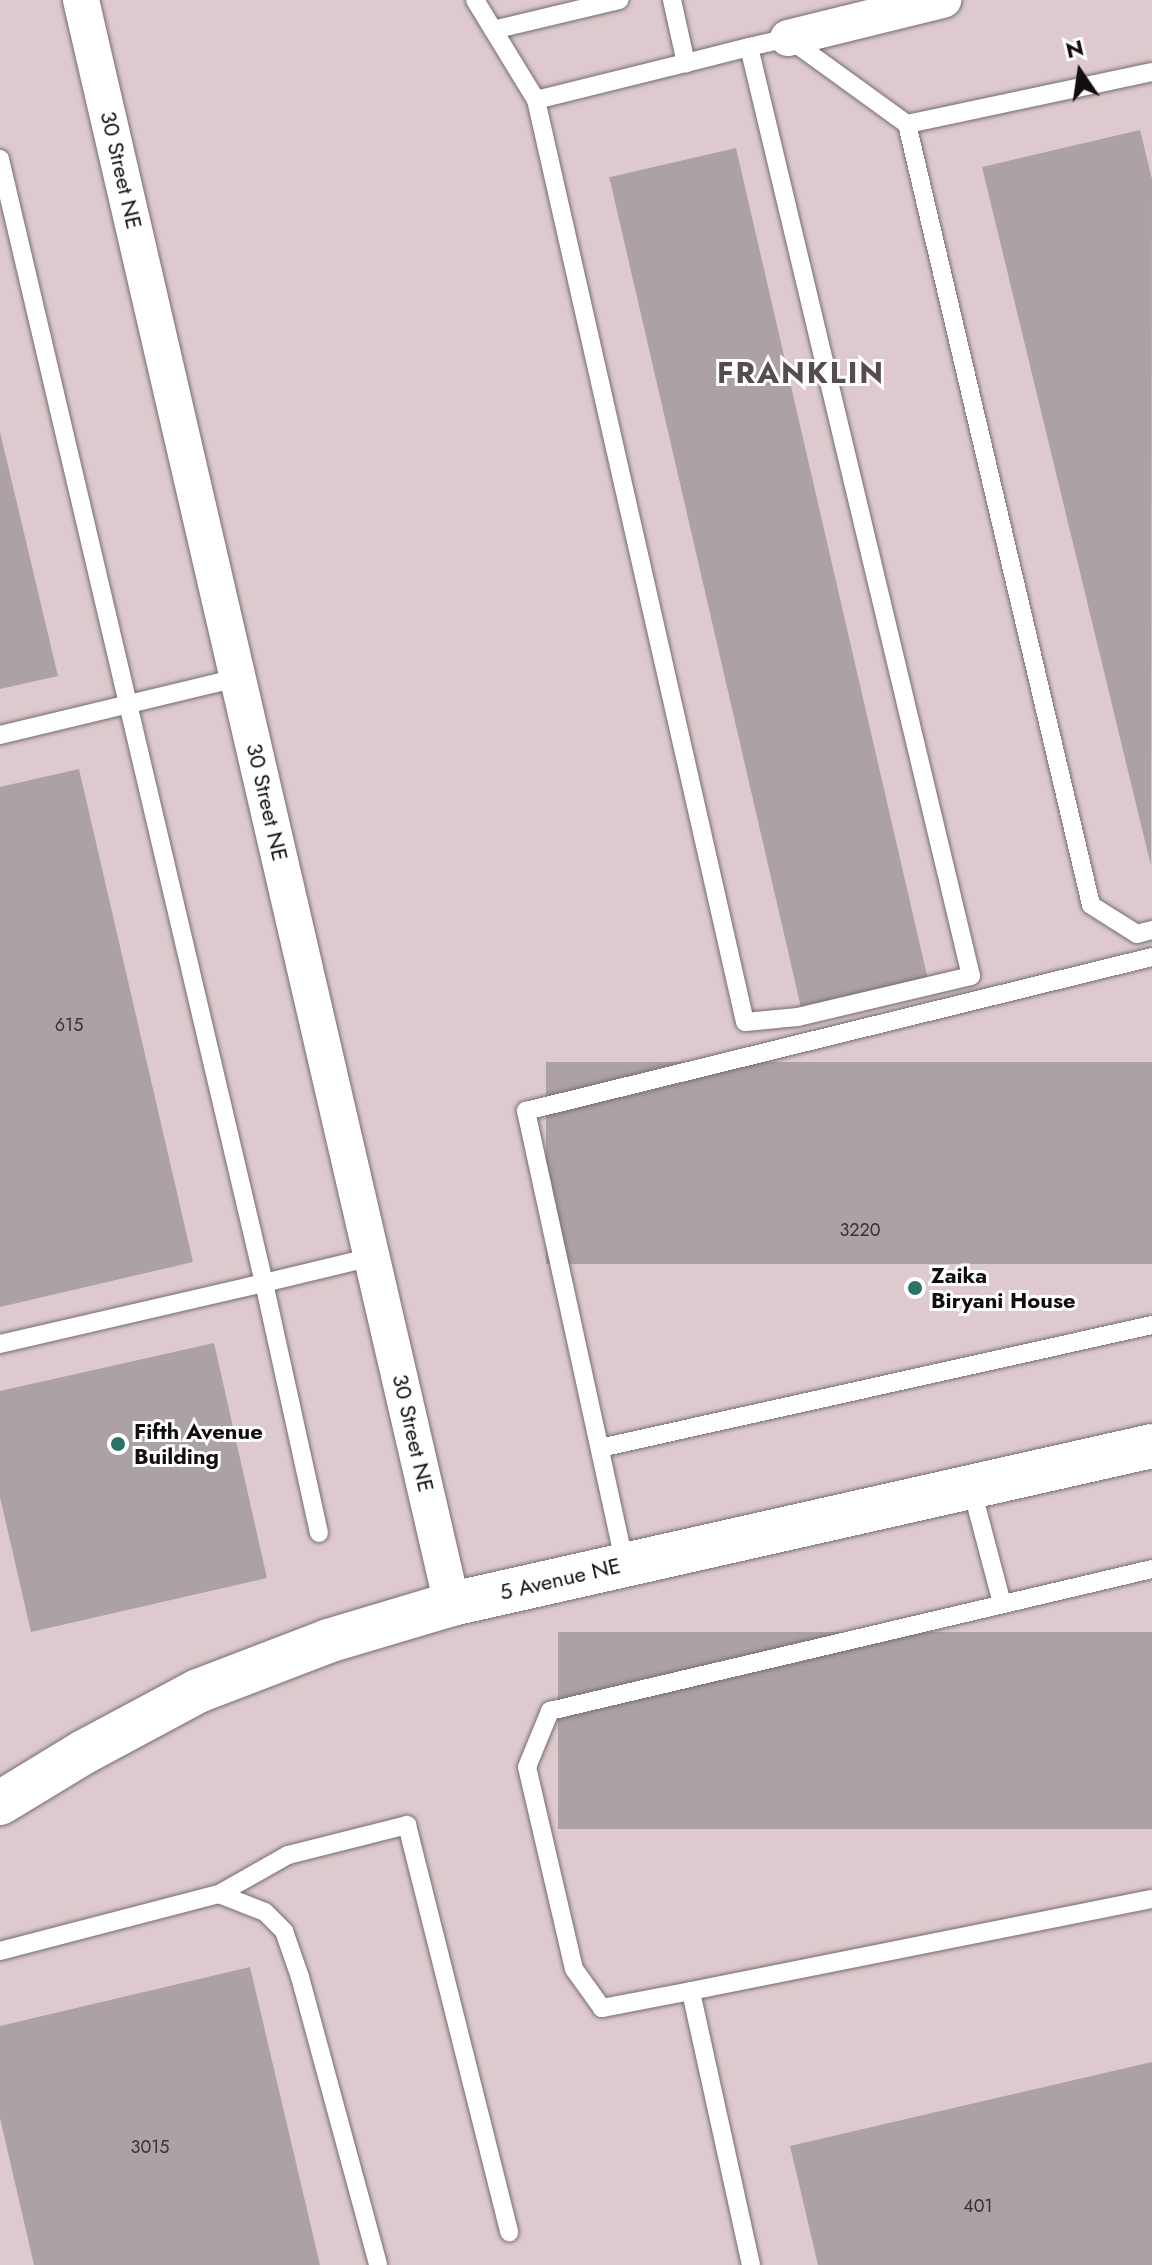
<!DOCTYPE html>
<html>
<head>
<meta charset="utf-8">
<style>
  body { margin:0 }
  #map { position:relative; width:1152px; height:2265px; overflow:hidden; background:#e7dbde; font-family:Jost,sans-serif }
  div>[style] { position:absolute }
  [style*='--x'] { left:calc(var(--x)*1px); top:calc(var(--y)*1px); width:calc(var(--w)*1px); rotate:calc(var(--a)*1deg) }
  .built>* { inset:0; background:#decace; transform-origin:0 0 }
  .building>* { inset:0; background:#aca1a3; transform-origin:0 0 }
  .roads { filter:drop-shadow(0 0 2px #766c6e) drop-shadow(0 0 2px #766c6e) }
  .service>* { height:18px; margin:-9px; padding:0 9px; transform-origin:9px; border-radius:9px; background:#fff }
  .minor>* { height:36px; margin:-18px; padding:0 18px; transform-origin:18px; border-radius:18px; background:#fff }
  .tertiary>* { height:44px; margin:-22px; padding:0 22px; transform-origin:22px; border-radius:22px; background:#fff }
  .dots>* { width:22px; height:22px; translate:-50% -50%; box-sizing:border-box; border:4px solid #fff; border-radius:50% }
  span { translate:-50% -50%; white-space:nowrap; text-align:center; line-height:1.15; -webkit-text-stroke:6px #fff; paint-order:stroke }
  .number-label { font-size:18px; color:#383334 }
  .number-label span { -webkit-text-stroke-width:0 }
  .street-label { font-size:22px; color:#120e0f }
  .poi-label { font-size:22px; color:#120e0f; font-weight:700 }
  .left { translate:0 -50%; text-align:left }
  .district-label { font-size:30px; color:#564c4f; font-weight:700; letter-spacing:2px }
  .north { position:absolute; left:1040px; top:32px; width:80px; height:80px; -webkit-text-stroke:6px #fff; paint-order:stroke; rotate:347deg; font-size:22px; font-weight:700; line-height:32px; text-align:center; color:#120e0f }
  .north::after { content:''; display:block; margin:auto; width:28px; height:36px; background:#120e0f; clip-path:polygon(50% 0,100% 100%,50% 72%,0 100%) }
</style>
</head>
<body>
<div id="map">
  <div class="built">
    <div style="left:0;top:0;width:1152px;height:2265px"></div>
  </div>
  <div class="building">
    <div style="clip-path:polygon(1140px 130px,1152px 179px,1151px 866px,982px 167px)"></div>
    <div style="left:736px;top:148px;width:851px;height:130px;rotate:77deg"></div>
    <div style="clip-path:polygon(0 432px,58px 676px,0 689px)"></div>
    <div style="clip-path:polygon(79px 769px,193px 1262px,0 1307px,0 787px)"></div>
    <div style="left:1152px;top:1062px;width:202px;height:606px;rotate:90deg"></div>
    <div style="clip-path:polygon(214px 1343px,267px 1578px,31px 1632px,0 1497px,0 1391px)"></div>
    <div style="left:1152px;top:1632px;width:197px;height:594px;rotate:90deg"></div>
    <div style="clip-path:polygon(250px 1967px,320px 2265px,34px 2265px,0 2118px,0 2026px)"></div>
    <div style="clip-path:polygon(1152px 2062px,1152px 2265px,818px 2265px,790px 2146px)"></div>
  </div>
  <div class="roads">
    <div class="service">
      <div style="--x:475;--y:0;--w:117;--a:58.6"></div>
      <div style="--x:672;--y:0;--w:65;--a:77.5"></div>
      <div style="--x:493;--y:30;--w:130;--a:-13.4"></div>
      <div style="--x:749;--y:47;--w:955;--a:76.56"></div>
      <div style="--x:971;--y:976;--w:178;--a:166.7"></div>
      <div style="--x:798;--y:1017;--w:53;--a:174.6"></div>
      <div style="--x:745;--y:1022;--w:945;--a:-102.77"></div>
      <div style="--x:536;--y:100;--w:154;--a:-13.9"></div>
      <div style="--x:686;--y:63;--w:65;--a:-14.3"></div>
      <div style="--x:749;--y:47;--w:40;--a:-13"></div>
      <div style="--x:788;--y:38;--w:147;--a:35.9"></div>
      <div style="--x:1152;--y:72;--w:250;--a:168"></div>
      <div style="--x:907;--y:124;--w:802;--a:76.74"></div>
      <div style="--x:1091;--y:905;--w:54;--a:32.2"></div>
      <div style="--x:1137;--y:934;--w:16;--a:-15"></div>
      <div style="--x:0;--y:159;--w:1155;--a:76.78"></div>
      <div style="--x:264;--y:1283;--w:271;--a:167"></div>
      <div style="--x:0;--y:735;--w:245;--a:-13.5"></div>
      <div style="--x:600;--y:1448;--w:566;--a:-12.56"></div>
      <div style="--x:971;--y:1486;--w:121;--a:75.2"></div>
      <div style="--x:319;--y:1533;--w:256;--a:-102.4"></div>
      <div style="--x:264;--y:1283;--w:111;--a:-13.5"></div>
      <div style="--x:625;--y:1565;--w:465;--a:-102.3"></div>
      <div style="--x:526;--y:1111;--w:645;--a:-13.82"></div>
      <div style="--x:219;--y:1894;--w:49;--a:21.4"></div>
      <div style="--x:265;--y:1912;--w:27;--a:45"></div>
      <div style="--x:284;--y:1931;--w:49;--a:70.8"></div>
      <div style="--x:300;--y:1977;--w:298;--a:74.8"></div>
      <div style="--x:0;--y:1951;--w:226;--a:-14.6"></div>
      <div style="--x:219;--y:1894;--w:79;--a:-29.5"></div>
      <div style="--x:288;--y:1855;--w:123;--a:-14.1"></div>
      <div style="--x:407;--y:1825;--w:420;--a:75.9"></div>
      <div style="--x:691;--y:1991;--w:91;--a:169.2"></div>
      <div style="--x:602;--y:2008;--w:48;--a:-125.7"></div>
      <div style="--x:574;--y:1969;--w:207;--a:-103.1"></div>
      <div style="--x:527;--y:1767;--w:61;--a:-67.7"></div>
      <div style="--x:550;--y:1711;--w:619;--a:-13.27"></div>
      <div style="--x:751;--y:2265;--w:280;--a:-102.4"></div>
      <div style="--x:691;--y:1991;--w:470;--a:-11.3"></div>
    </div>
    <div class="minor">
      <div style="--x:81;--y:0;--w:1646;--a:76.98"></div>
      <div style="--x:788;--y:38;--w:160;--a:-13.8"></div>
    </div>
    <div class="tertiary">
      <div style="--x:0;--y:1803;--w:98;--a:-31.3"></div>
      <div style="--x:84;--y:1752;--w:129;--a:-28.2"></div>
      <div style="--x:198;--y:1691;--w:139;--a:-21"></div>
      <div style="--x:328;--y:1641;--w:129;--a:-16.6"></div>
      <div style="--x:452;--y:1604;--w:718;--a:-12.72"></div>
    </div>
  </div>
  <div class="dots">
    <div style="left:915px;top:1288px;background:#2a7167"></div>
    <div style="left:118px;top:1444px;background:#2a7167"></div>
  </div>
  <div class="number-label">
    <span style="left:69px;top:1025px">615</span>
    <span style="left:860px;top:1230px">3220</span>
    <span style="left:150px;top:2147px">3015</span>
    <span style="left:978px;top:2206px">401</span>
  </div>
  <div class="street-label">
    <span style="left:121px;top:170px;rotate:77deg">30 Street NE</span>
    <span style="left:267px;top:802px;rotate:77deg">30 Street NE</span>
    <span style="left:413px;top:1433px;rotate:77deg">30 Street NE</span>
    <span style="left:560px;top:1579px;rotate:-13deg">5 Avenue NE</span>
  </div>
  <div class="poi-label">
    <span class="left" style="left:931px;top:1288px">Zaika<br>Biryani House</span>
    <span class="left" style="left:134px;top:1444px">Fifth Avenue<br>Building</span>
  </div>
  <div class="district-label">
    <span style="left:801px;top:373px">FRANKLIN</span>
  </div>
  <div class="north">N</div>
</div>
</body>
</html>
